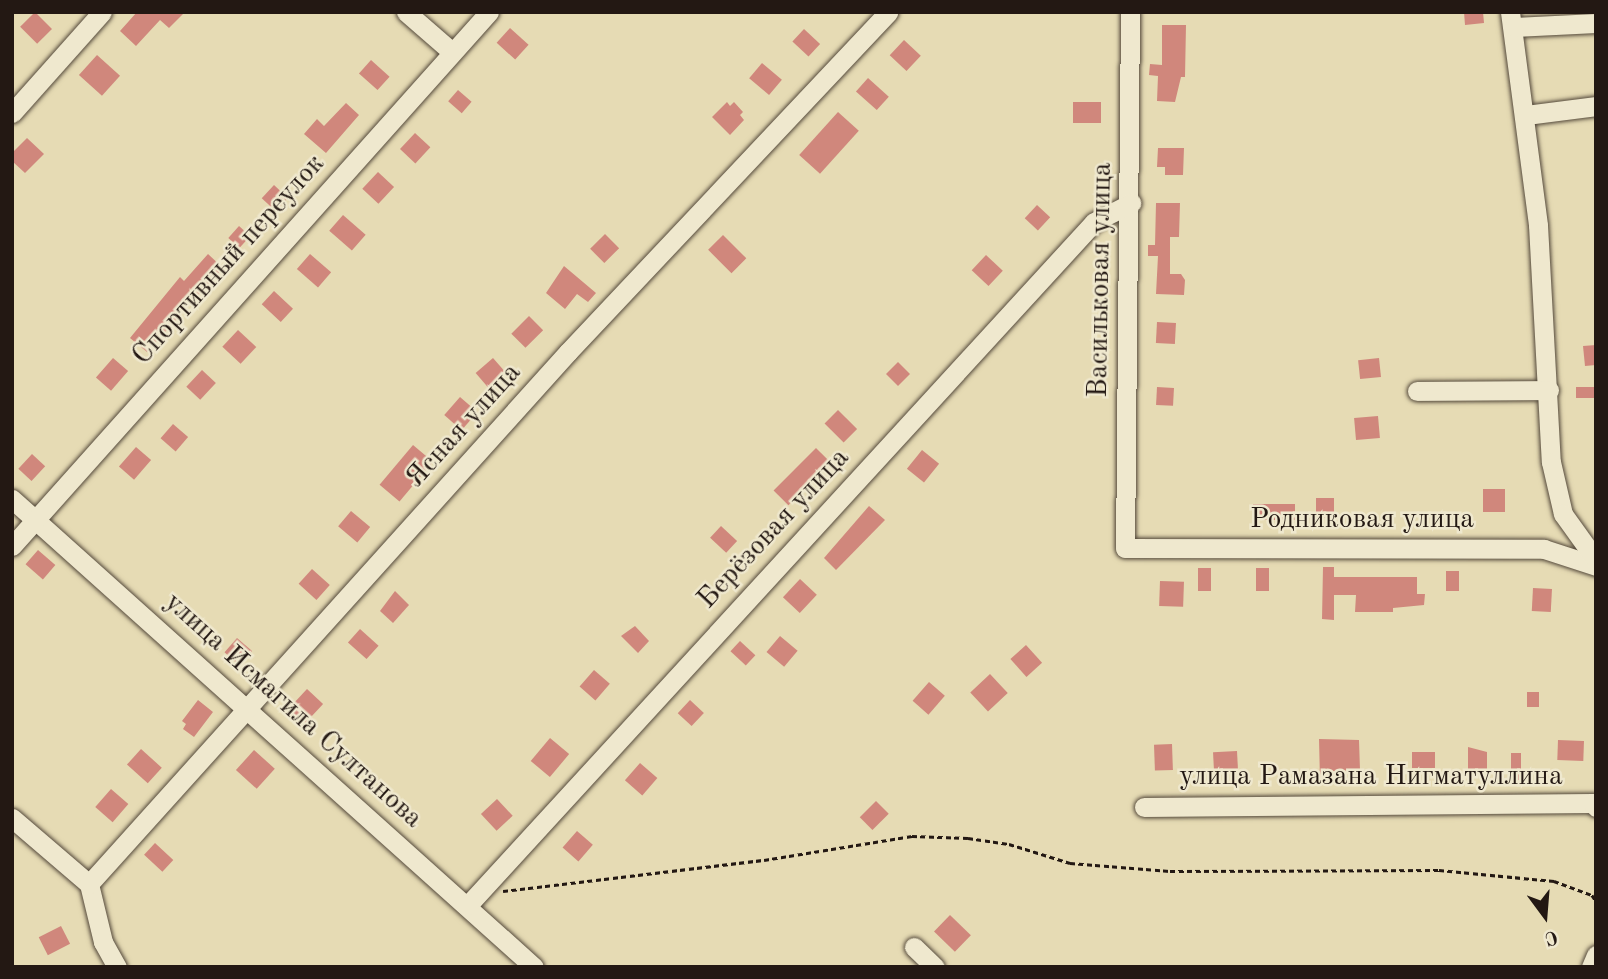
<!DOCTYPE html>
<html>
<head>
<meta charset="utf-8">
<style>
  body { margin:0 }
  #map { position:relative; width:1608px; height:979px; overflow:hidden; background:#e6dbb4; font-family:"Old Standard TT",serif }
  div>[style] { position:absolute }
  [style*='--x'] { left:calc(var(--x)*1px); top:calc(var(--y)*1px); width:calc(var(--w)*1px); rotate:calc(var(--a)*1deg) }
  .building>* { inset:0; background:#d0877c; transform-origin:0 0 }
  .path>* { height:2.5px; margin-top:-1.25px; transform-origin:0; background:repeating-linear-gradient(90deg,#231813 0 5px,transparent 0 8.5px) }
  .roads { filter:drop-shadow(0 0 2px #54493b) drop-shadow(0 0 2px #54493b) }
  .minor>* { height:19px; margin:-9.5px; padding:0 9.5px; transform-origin:9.5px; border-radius:9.5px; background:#efe8ce }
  span { translate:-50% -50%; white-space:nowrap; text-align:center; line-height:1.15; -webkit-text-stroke:5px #efe8ce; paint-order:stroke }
  .street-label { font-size:28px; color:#231813 }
  .frame { position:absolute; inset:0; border:14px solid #231813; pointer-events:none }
  .north { position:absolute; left:1510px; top:881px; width:70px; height:70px; -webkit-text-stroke:5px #efe8ce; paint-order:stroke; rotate:164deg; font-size:19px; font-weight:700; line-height:28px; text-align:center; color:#231813 }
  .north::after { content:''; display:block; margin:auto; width:24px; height:32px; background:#231813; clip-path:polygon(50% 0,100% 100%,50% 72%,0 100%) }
</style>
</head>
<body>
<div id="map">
  <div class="building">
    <div style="left:35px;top:12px;width:24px;height:21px;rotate:45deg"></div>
    <div style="clip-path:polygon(137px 12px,185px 12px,169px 28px,160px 20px,136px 46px,120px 31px)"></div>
    <div style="clip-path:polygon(1464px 12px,1483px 12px,1484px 23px,1465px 25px)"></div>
    <div style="clip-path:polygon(1162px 25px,1186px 25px,1185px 77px,1181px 77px,1175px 102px,1157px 101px,1158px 76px,1149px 75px,1150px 64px,1162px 65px)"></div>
    <div style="left:510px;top:28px;width:25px;height:20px;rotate:42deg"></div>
    <div style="left:804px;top:29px;width:22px;height:17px;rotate:43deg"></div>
    <div style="left:904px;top:40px;width:23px;height:21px;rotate:43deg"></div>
    <div style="left:97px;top:55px;width:31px;height:27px;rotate:42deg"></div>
    <div style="left:371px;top:60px;width:25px;height:18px;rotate:42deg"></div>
    <div style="left:762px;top:63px;width:26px;height:20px;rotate:40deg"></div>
    <div style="left:868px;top:78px;width:28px;height:18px;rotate:42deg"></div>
    <div style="left:458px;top:90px;width:18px;height:15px;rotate:41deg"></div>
    <div style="clip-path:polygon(727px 102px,730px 106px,734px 102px,743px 112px,740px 115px,744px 120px,730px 135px,712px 117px)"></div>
    <div style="left:1073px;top:102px;width:28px;height:21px"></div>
    <div style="clip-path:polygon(346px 103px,359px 115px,326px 153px,304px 134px,317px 119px,324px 126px)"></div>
    <div style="left:838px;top:112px;width:28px;height:58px;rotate:42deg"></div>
    <div style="left:415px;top:133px;width:21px;height:22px;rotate:43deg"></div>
    <div style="clip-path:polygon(27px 138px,44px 154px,25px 173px,12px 161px,12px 153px)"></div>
    <div style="clip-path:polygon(1158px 148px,1184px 148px,1183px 175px,1165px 175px,1165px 167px,1157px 167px)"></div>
    <div style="left:378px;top:172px;width:22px;height:23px;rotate:43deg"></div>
    <div style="left:274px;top:185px;width:19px;height:18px;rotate:43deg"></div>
    <div style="clip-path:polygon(1156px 203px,1180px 203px,1179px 237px,1170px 237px,1170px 274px,1181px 274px,1185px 280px,1184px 295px,1156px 294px,1158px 256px,1148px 256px,1148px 245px,1155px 245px)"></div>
    <div style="left:1037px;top:205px;width:18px;height:18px;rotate:43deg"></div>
    <div style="left:343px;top:215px;width:30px;height:21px;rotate:41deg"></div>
    <div style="left:239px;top:226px;width:15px;height:16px;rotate:42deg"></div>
    <div style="left:605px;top:234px;width:20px;height:21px;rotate:45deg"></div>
    <div style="left:723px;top:235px;width:33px;height:21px;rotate:45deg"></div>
    <div style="clip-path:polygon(208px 254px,223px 268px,147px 352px,130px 338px,180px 277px,184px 281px)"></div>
    <div style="left:310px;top:254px;width:28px;height:20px;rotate:41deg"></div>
    <div style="left:986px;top:255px;width:23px;height:21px;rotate:43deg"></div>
    <div style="clip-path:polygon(564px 266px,596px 293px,588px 302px,577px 294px,565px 309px,546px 293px)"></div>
    <div style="left:274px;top:291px;width:26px;height:18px;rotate:43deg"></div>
    <div style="left:529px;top:316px;width:20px;height:25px;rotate:45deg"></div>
    <div style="left:1157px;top:322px;width:19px;height:21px;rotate:3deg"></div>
    <div style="left:238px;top:330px;width:25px;height:23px;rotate:43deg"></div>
    <div style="clip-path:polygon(1596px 345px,1596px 365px,1585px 366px,1583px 346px)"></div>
    <div style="left:113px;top:358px;width:20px;height:26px;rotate:41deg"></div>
    <div style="left:493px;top:358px;width:21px;height:23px;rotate:49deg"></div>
    <div style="left:1379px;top:358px;width:19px;height:21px;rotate:84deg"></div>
    <div style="left:898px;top:362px;width:17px;height:17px;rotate:45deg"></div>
    <div style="left:202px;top:370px;width:19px;height:23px;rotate:43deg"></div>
    <div style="left:1157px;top:387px;width:17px;height:18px;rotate:3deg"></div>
    <div style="left:1596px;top:387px;width:11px;height:20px;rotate:90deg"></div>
    <div style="left:460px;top:397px;width:23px;height:24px;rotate:41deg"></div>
    <div style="left:838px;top:410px;width:27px;height:19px;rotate:45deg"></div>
    <div style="left:1378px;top:416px;width:22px;height:24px;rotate:85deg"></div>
    <div style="left:173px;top:424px;width:20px;height:19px;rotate:41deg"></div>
    <div style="left:413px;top:445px;width:26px;height:52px;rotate:40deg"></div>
    <div style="left:136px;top:447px;width:20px;height:26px;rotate:41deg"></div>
    <div style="left:816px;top:448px;width:21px;height:60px;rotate:45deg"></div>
    <div style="left:922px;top:450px;width:22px;height:24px;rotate:39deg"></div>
    <div style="left:32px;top:454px;width:18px;height:20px;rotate:43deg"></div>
    <div style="left:1483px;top:489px;width:22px;height:23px"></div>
    <div style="left:1316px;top:498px;width:18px;height:20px"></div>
    <div style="left:1253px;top:504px;width:42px;height:16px"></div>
    <div style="clip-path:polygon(869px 506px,885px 520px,836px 570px,824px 558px)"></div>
    <div style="left:351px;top:511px;width:25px;height:20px;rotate:40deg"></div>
    <div style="left:721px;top:526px;width:22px;height:16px;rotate:43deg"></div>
    <div style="left:38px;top:550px;width:23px;height:19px;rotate:41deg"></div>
    <div style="clip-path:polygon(1323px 567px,1334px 567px,1334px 577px,1417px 577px,1417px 594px,1425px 594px,1424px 605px,1393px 608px,1393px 612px,1355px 612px,1356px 595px,1334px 595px,1334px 620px,1322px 619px)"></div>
    <div style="left:1198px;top:568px;width:13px;height:23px"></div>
    <div style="left:1269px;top:568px;width:23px;height:13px;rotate:90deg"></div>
    <div style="left:312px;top:569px;width:24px;height:20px;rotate:42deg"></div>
    <div style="left:1446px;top:571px;width:13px;height:20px"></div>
    <div style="left:800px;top:579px;width:23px;height:25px;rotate:43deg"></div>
    <div style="left:1160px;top:581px;width:24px;height:25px;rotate:2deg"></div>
    <div style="left:1533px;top:588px;width:19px;height:23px;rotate:3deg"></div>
    <div style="clip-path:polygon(395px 591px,409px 605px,393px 623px,380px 611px)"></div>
    <div style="clip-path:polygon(635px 626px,649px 641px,638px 653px,621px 636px)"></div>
    <div style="left:360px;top:629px;width:25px;height:18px;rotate:42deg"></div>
    <div style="left:780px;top:636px;width:23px;height:21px;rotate:40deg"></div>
    <div style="left:237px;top:638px;width:20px;height:19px;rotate:41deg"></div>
    <div style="left:740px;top:641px;width:21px;height:14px;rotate:43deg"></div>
    <div style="left:1026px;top:645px;width:24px;height:21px;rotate:48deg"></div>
    <div style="left:594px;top:670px;width:21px;height:22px;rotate:41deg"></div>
    <div style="left:990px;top:674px;width:26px;height:27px;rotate:47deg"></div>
    <div style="left:929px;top:682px;width:21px;height:25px;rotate:41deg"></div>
    <div style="left:307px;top:689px;width:22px;height:28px;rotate:43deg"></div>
    <div style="left:1527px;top:692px;width:12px;height:15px"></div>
    <div style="clip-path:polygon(198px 700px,213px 712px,194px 737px,183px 729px,186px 724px,182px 721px)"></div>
    <div style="left:690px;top:700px;width:19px;height:18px;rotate:43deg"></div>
    <div style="left:550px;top:738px;width:25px;height:30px;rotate:40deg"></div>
    <div style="clip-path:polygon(1319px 739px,1359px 740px,1360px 770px,1333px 771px,1333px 780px,1320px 781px)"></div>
    <div style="left:1558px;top:740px;width:26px;height:20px;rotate:2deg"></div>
    <div style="left:1172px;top:744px;width:26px;height:18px;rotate:88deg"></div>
    <div style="clip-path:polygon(1468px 747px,1487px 752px,1487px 769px,1468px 770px)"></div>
    <div style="left:141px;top:749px;width:28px;height:21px;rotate:42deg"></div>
    <div style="left:254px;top:750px;width:28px;height:27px;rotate:42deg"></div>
    <div style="left:1237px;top:751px;width:20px;height:24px;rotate:87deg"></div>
    <div style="left:1412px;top:752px;width:23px;height:16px"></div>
    <div style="left:1511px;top:753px;width:10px;height:27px"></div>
    <div style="left:640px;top:763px;width:23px;height:23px;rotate:41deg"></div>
    <div style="left:111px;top:789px;width:23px;height:24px;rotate:41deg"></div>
    <div style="left:497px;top:799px;width:23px;height:22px;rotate:47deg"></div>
    <div style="left:876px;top:801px;width:18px;height:23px;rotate:45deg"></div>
    <div style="left:577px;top:831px;width:21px;height:22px;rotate:41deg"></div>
    <div style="left:155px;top:843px;width:25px;height:16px;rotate:43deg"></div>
    <div style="left:950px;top:915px;width:29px;height:23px;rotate:44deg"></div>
    <div style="left:61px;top:926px;width:20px;height:25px;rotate:63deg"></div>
  </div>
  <div class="path">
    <div style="--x:503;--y:891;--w:263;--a:-6.8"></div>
    <div style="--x:764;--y:860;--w:150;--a:-9.2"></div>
    <div style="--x:912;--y:836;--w:56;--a:2"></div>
    <div style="--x:968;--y:838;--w:41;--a:8.3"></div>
    <div style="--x:1009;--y:844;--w:64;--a:17.3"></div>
    <div style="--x:1070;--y:863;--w:100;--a:4.6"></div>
    <div style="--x:1170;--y:871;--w:269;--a:-0.2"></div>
    <div style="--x:1439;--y:870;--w:116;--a:5.5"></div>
    <div style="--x:1554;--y:881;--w:40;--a:20.2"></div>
    <div style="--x:1592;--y:895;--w:7;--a:56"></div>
  </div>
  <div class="roads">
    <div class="minor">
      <div style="--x:406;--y:12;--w:61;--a:41"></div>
      <div style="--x:1130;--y:12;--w:536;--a:90.53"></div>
      <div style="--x:1125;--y:548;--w:419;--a:0.1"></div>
      <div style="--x:1544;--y:549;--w:55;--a:18.1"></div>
      <div style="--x:1510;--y:12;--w:215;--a:82.5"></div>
      <div style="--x:1538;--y:225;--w:237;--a:86.9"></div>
      <div style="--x:1551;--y:462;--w:53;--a:77"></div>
      <div style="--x:1563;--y:514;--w:57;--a:54.3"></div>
      <div style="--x:1514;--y:27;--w:82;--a:-2.8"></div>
      <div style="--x:12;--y:113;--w:135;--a:-48.3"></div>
      <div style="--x:1526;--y:115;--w:71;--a:-7.3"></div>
      <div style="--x:1417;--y:391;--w:132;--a:-0.4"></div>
      <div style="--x:12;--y:499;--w:701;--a:41.88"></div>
      <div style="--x:12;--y:546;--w:716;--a:-48.23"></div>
      <div style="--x:1144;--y:807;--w:449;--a:-0.5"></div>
      <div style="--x:1593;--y:803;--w:5;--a:53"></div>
      <div style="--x:12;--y:818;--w:101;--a:40.6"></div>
      <div style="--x:89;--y:884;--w:60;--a:76.4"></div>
      <div style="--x:103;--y:942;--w:29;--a:61"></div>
      <div style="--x:89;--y:884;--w:716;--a:-48"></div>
      <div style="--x:568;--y:352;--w:467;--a:-46.7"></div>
      <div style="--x:468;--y:905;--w:926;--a:-47.49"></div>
      <div style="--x:1094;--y:222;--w:42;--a:-27.2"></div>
      <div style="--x:914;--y:947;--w:29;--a:44"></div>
      <div style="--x:1591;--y:967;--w:13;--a:-67"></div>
    </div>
  </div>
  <div class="street-label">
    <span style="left:229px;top:260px;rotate:-48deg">Спортивный переулок</span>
    <span style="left:1101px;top:280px;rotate:-89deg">Васильковая улица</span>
    <span style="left:464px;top:426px;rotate:-48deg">Ясная улица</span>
    <span style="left:1362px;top:520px">Родниковая улица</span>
    <span style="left:774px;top:529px;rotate:-47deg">Берёзовая улица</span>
    <span style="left:293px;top:711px;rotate:42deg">улица Исмагила Султанова</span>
    <span style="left:1371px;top:777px">улица Рамазана Нигматуллина</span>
  </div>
  <div class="frame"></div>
  <div class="north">С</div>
</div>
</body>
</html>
